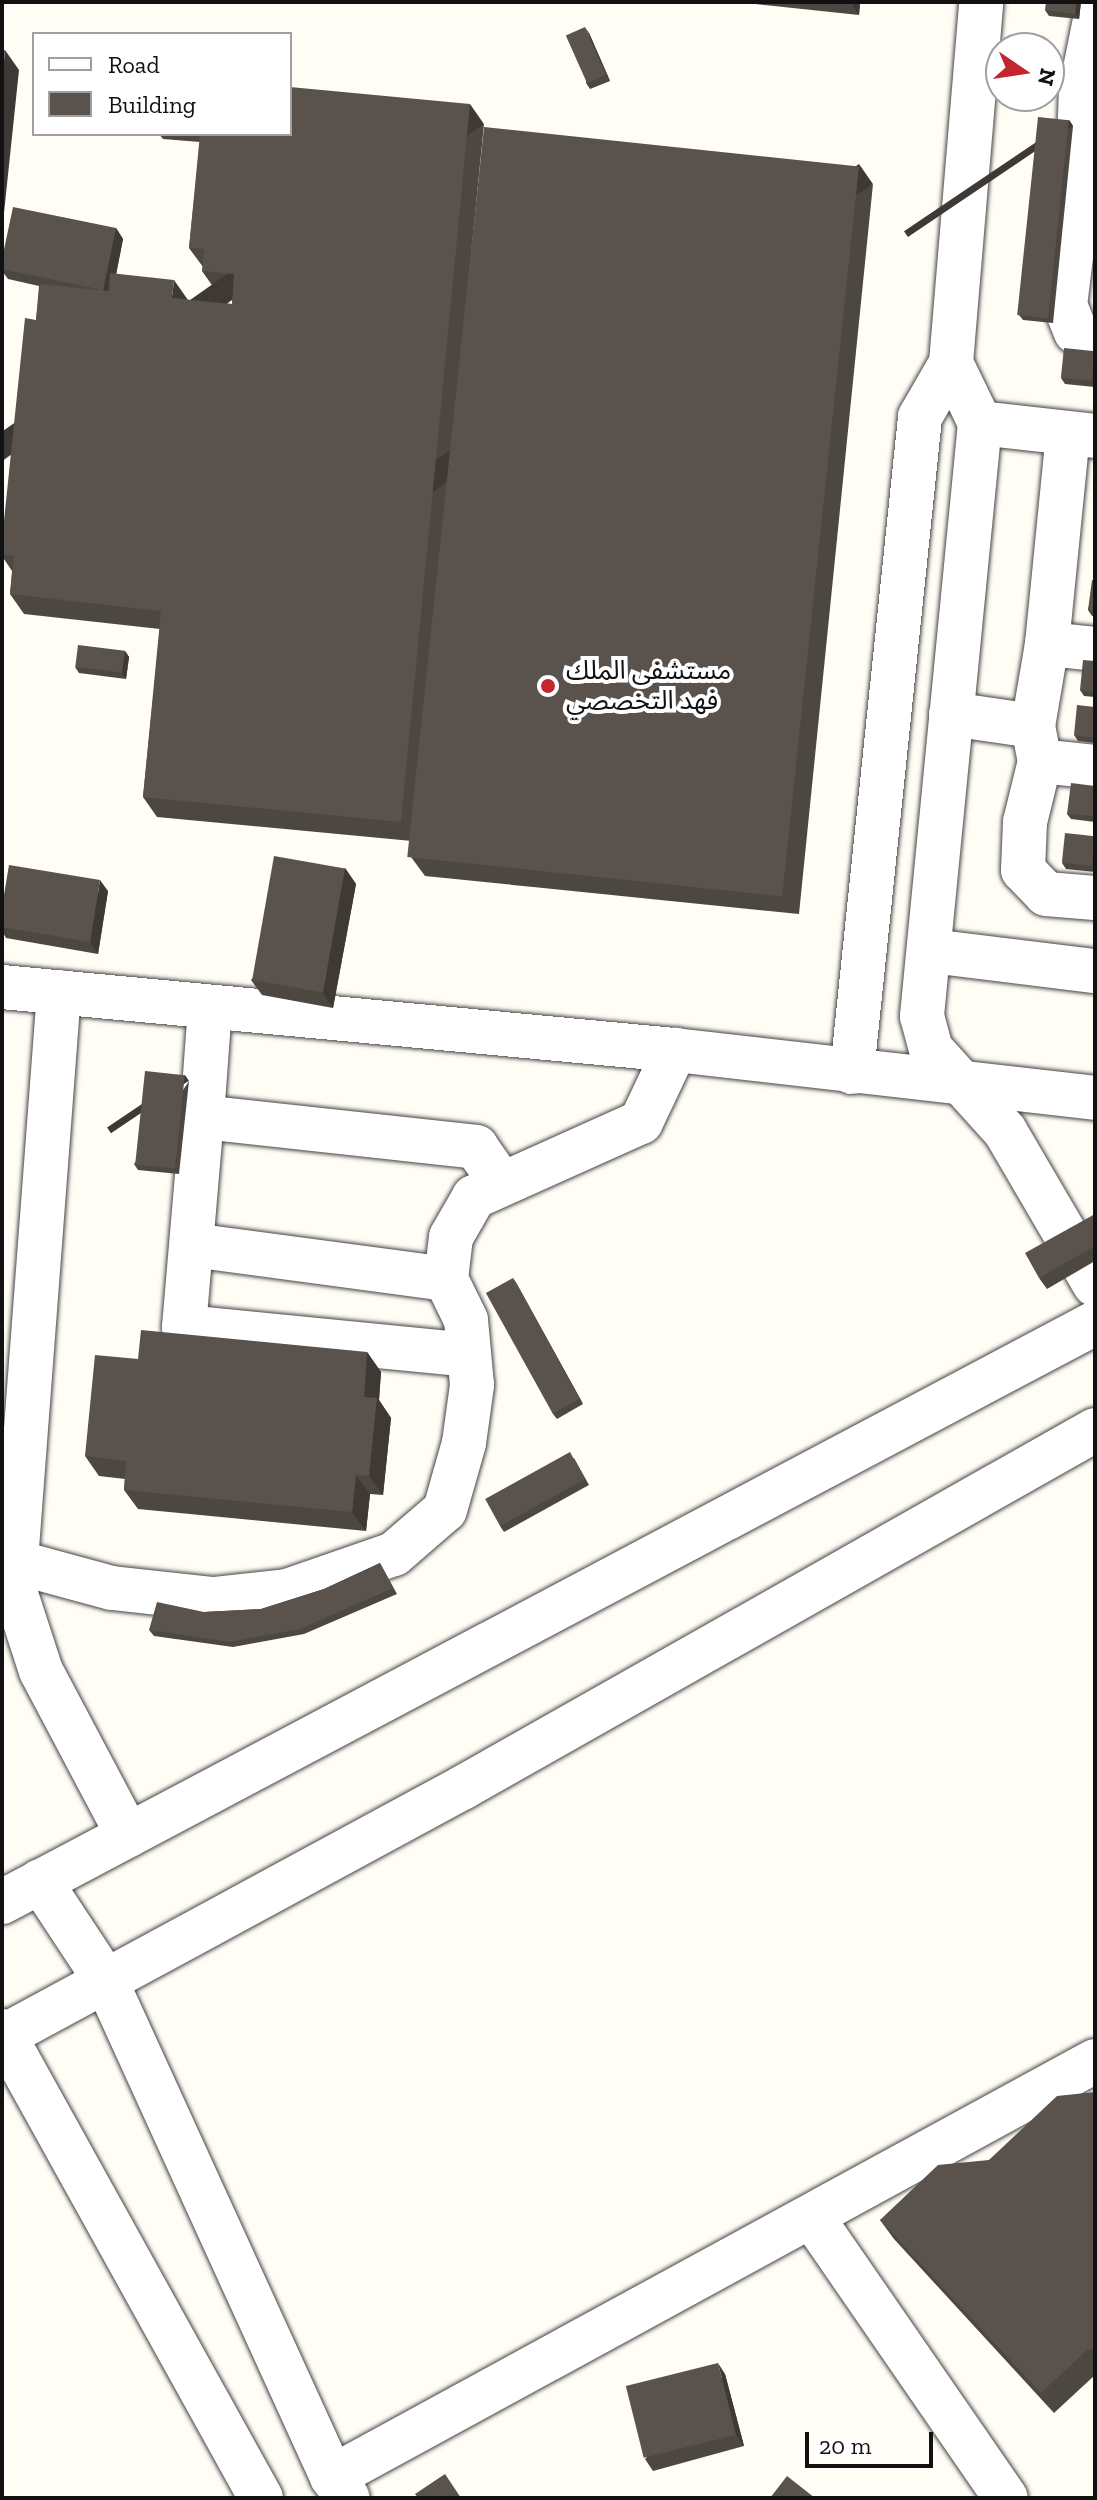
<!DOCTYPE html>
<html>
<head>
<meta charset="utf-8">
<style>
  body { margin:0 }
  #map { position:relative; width:1097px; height:2500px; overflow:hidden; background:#fffdf5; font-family:"Zilla Slab","Noto Sans Arabic",serif }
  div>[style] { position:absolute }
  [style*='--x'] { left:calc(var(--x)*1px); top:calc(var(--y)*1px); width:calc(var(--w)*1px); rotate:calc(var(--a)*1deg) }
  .roads { filter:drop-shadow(0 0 2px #444) drop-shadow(0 0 2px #444) }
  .minor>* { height:44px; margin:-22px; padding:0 22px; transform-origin:22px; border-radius:22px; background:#fff }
  .wall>* { inset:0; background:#4d4742 }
  .shaded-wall>* { inset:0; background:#3f3936; transform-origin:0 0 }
  .building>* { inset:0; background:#5a524d; transform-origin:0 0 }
  .dots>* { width:22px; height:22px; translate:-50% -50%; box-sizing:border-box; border:4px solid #fff; border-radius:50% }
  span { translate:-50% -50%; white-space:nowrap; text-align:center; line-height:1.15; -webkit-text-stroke:8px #fff; paint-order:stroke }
  .poi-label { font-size:26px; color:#111 }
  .left { translate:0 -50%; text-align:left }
  .frame { position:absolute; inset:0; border:4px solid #111; pointer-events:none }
  .legend { position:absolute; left:32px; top:32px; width:260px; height:104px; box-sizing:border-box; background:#fff; border:2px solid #a0a0a0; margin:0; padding:10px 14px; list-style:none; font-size:24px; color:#111 }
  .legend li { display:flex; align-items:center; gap:16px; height:40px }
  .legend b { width:40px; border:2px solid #a0a0a0 }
  .north { position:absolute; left:985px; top:32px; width:80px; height:80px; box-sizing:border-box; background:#fff; border:2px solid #a0a0a0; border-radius:50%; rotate:103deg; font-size:22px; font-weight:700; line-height:32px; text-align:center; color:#111 }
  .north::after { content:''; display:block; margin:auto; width:28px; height:36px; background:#c4262e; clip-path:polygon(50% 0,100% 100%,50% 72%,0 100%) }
  .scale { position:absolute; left:805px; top:2432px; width:128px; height:36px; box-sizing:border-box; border:4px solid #111; border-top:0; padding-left:10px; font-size:24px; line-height:28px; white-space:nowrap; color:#111; -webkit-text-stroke:6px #fff; paint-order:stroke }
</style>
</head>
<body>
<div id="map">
  <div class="roads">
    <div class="minor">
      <div style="--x:1095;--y:20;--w:70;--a:101.5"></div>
      <div style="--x:1081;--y:89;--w:128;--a:92.2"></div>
      <div style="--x:1076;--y:217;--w:89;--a:97.1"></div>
      <div style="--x:1065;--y:305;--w:29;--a:68"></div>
      <div style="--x:1076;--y:332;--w:21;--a:25"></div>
      <div style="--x:951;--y:363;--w:67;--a:64.2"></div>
      <div style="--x:980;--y:423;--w:596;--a:95.59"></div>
      <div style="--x:922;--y:1016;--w:34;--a:75"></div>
      <div style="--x:931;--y:1049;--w:110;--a:47.9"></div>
      <div style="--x:1005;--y:1131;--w:178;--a:59.7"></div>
      <div style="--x:980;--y:423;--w:116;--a:6.4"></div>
      <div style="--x:1047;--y:644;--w:48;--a:5.9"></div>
      <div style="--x:951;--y:714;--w:83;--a:8.3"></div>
      <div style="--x:1033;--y:726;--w:36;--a:79"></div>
      <div style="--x:1040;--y:761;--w:63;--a:103.8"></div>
      <div style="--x:1025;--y:822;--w:48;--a:92.4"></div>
      <div style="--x:1023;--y:870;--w:33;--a:46"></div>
      <div style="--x:1046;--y:894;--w:49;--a:4.7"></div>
      <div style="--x:1033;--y:726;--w:83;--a:-80.3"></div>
      <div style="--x:1047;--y:644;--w:211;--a:-84.3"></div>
      <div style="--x:1040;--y:761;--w:55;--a:6.2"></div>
      <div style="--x:931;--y:951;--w:165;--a:7"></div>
      <div style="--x:2;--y:987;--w:676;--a:5.35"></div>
      <div style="--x:675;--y:1050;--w:423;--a:6.5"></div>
      <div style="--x:59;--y:992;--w:598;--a:94.32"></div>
      <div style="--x:14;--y:1588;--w:87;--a:72"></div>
      <div style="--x:41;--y:1671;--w:186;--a:62.1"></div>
      <div style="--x:210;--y:1007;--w:110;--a:94.2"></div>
      <div style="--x:202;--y:1117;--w:276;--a:6.2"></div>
      <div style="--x:476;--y:1147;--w:45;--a:54.9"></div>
      <div style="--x:852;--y:1072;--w:659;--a:-84.07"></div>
      <div style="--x:920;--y:417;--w:62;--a:-60.1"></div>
      <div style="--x:951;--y:363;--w:362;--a:-85.2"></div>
      <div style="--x:202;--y:1117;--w:211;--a:94.9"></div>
      <div style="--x:184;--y:1327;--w:286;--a:5.6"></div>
      <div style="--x:192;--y:1245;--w:256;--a:7.6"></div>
      <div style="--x:16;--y:1562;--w:99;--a:15.2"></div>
      <div style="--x:112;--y:1588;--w:102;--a:6.2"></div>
      <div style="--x:213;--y:1599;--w:74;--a:-6.2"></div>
      <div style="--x:287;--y:1591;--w:113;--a:-19.1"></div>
      <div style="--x:394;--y:1554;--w:67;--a:-40.8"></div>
      <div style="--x:445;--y:1510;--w:70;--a:-74.2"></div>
      <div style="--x:464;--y:1443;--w:59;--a:-82.1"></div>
      <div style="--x:472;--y:1385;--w:65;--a:-95.3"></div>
      <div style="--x:466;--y:1320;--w:46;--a:-116"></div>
      <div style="--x:446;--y:1279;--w:42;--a:-83.2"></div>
      <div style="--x:451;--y:1237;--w:46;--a:-60.1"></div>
      <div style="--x:474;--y:1197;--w:183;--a:-24.2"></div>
      <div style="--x:641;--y:1122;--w:80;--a:-64.7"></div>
      <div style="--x:40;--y:1881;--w:120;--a:56.6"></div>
      <div style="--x:106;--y:1981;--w:545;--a:65.5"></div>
      <div style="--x:332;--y:2477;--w:26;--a:53"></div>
      <div style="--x:2;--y:1902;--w:1237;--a:-27.91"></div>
      <div style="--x:2;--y:2031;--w:534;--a:60.99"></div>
      <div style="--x:2;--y:2037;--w:523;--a:-28.43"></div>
      <div style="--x:462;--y:1788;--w:727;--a:-29.49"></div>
      <div style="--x:812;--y:2217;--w:341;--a:55.4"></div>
      <div style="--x:332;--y:2477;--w:869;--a:-28.6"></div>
    </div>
  </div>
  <div class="wall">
    <div style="clip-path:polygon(737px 2px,860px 2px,859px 15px)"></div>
    <div style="clip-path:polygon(1081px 2px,1079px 19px,1049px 16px,1045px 10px)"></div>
    <div style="clip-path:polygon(589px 33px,610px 81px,590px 89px,586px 83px)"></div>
    <div style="clip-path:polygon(1069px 120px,1073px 126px,1053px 323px,1023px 320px,1019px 315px)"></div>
    <div style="clip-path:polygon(484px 124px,463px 336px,873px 184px,799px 914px,425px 876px,411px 857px,412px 841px,157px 817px,143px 797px,160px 629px,24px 614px,10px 594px,12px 571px,2px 556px,2px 540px,36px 320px,39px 286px,8px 279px,2px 271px,2px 259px,116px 228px,123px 239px,116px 274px,188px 300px,232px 304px,233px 292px,216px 291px,202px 271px,203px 267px,189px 248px,200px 142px,163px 139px,159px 134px,290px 134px)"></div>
    <div style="clip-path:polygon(1095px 351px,1095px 387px,1065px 384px,1061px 378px)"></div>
    <div style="clip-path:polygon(1095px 580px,1095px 616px,1092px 616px,1088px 610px)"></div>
    <div style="clip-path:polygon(125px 651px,129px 657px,126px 679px,79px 673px,75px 667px)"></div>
    <div style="clip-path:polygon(1095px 661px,1095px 697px,1084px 696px,1080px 690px)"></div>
    <div style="clip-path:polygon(1095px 707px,1095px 743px,1078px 741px,1074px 735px)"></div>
    <div style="clip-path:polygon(1095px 786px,1095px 822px,1071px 819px,1067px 814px)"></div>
    <div style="clip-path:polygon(1095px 836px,1095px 872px,1066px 869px,1062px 863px)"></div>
    <div style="clip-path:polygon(345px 868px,356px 884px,333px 1008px,262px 995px,251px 980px)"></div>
    <div style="clip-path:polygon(108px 891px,98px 954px,6px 938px,2px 931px,2px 907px)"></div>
    <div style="clip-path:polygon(189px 1081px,179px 1174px,138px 1170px,134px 1164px)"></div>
    <div style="clip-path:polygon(1095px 1214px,1095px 1261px,1047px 1289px,1039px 1278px)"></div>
    <div style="clip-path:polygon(513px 1278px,583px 1404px,557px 1419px,553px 1414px)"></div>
    <div style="clip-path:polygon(367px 1352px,381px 1372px,379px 1400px,391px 1418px,383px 1495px,370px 1494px,366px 1531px,138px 1509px,124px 1490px,125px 1479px,99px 1476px,85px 1456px,138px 1359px)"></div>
    <div style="clip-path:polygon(574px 1458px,589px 1485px,504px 1532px,500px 1526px)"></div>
    <div style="clip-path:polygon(380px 1563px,397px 1594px,304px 1634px,233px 1647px,154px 1636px,149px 1630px,204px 1612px,261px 1609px,324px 1589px)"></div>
    <div style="clip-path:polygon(1095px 2092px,1095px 2375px,1054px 2413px,894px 2239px,880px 2220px,989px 2160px)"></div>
    <div style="clip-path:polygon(725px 2374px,744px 2446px,653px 2471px,645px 2459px)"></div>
  </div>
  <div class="shaded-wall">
    <div style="clip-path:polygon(850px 2px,860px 2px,859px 15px)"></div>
    <div style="clip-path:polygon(1076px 2px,1081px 2px,1079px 19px,1075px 14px)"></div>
    <div style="clip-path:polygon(585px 27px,589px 33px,610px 81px,606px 75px)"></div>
    <div style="clip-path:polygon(5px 50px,19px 70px,2px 232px,2px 81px)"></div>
    <div style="left:470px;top:104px;width:24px;height:721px;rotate:55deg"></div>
    <div style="left:1069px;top:120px;width:7px;height:199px;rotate:56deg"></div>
    <div style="left:859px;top:164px;width:24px;height:734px;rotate:55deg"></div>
    <div style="clip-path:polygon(116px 228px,123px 239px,111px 301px,103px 290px)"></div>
    <div style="clip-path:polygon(174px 280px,188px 300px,172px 298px)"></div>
    <div style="clip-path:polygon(125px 651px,129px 657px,126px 679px,122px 673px)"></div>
    <div style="clip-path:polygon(345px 868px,356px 884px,333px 1008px,322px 992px)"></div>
    <div style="clip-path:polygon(100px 880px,108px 891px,98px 954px,90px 942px)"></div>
    <div style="left:185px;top:1075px;width:7px;height:94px;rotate:56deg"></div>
    <div style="clip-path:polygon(513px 1278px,517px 1284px,583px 1404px,579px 1399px)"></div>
    <div style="clip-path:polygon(367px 1352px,381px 1372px,379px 1400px,391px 1418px,383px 1495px,369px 1476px,364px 1397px)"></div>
    <div style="clip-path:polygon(356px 1475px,370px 1494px,366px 1531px,352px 1512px)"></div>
    <div style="clip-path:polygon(718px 2363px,725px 2374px,744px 2446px,736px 2435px)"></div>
  </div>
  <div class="building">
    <div style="clip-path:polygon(1046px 2px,1076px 2px,1075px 14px,1045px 10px)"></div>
    <div style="left:585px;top:27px;width:52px;height:21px;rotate:66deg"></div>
    <div style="clip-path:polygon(2px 50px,5px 50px,2px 81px)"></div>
    <div style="clip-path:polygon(290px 87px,470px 104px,401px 822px,143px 797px,161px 611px,10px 594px,14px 556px,2px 554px,2px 540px,25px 318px,36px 320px,40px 284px,109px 291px,110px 273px,174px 280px,172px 298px,232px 304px,234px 274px,202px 271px,204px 249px,189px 248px,200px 134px,290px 134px)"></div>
    <div style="left:1038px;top:117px;width:31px;height:199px;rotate:6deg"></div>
    <div style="left:484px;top:127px;width:377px;height:734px;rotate:6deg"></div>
    <div style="clip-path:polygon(13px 207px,116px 228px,103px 290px,2px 269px,2px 259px)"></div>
    <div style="left:1064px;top:348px;width:31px;height:30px;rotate:6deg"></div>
    <div style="clip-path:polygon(1092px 580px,1095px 580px,1095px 611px,1088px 610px)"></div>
    <div style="left:78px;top:645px;width:47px;height:22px;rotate:7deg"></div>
    <div style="clip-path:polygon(1083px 660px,1095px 661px,1095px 692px,1080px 690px)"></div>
    <div style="clip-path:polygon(1077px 705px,1095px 707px,1095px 738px,1074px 735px)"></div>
    <div style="clip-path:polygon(1071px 783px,1095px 786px,1095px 816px,1067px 814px)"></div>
    <div style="left:1065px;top:833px;width:30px;height:30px;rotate:6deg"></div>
    <div style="left:274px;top:856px;width:72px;height:126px;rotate:10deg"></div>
    <div style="clip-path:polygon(9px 865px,100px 880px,90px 942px,2px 927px,2px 907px)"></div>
    <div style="left:145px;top:1071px;width:40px;height:94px;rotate:6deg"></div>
    <div style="clip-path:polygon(1095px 1214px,1095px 1246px,1039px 1278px,1025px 1253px)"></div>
    <div style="left:513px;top:1278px;width:138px;height:31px;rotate:61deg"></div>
    <div style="clip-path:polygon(141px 1330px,367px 1352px,364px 1397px,377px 1398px,369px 1476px,356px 1475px,352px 1512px,124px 1490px,126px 1461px,85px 1456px,95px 1355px,138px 1359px)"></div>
    <div style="left:570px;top:1452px;width:31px;height:97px;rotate:61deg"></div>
    <div style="clip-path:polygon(380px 1563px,393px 1588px,300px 1629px,229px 1642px,149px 1630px,157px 1602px,204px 1612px,261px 1609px,324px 1589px)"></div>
    <div style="clip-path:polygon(1095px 2092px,1095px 2349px,1087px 2350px,1041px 2393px,880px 2220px,938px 2165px,989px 2160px,1057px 2096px)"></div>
    <div style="left:718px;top:2363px;width:74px;height:95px;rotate:76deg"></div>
    <div style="clip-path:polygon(445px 2474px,461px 2498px,418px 2498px,415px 2494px)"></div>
    <div style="clip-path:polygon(787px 2476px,815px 2498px,770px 2498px)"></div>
  </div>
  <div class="dots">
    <div style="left:548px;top:686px;background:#c4262e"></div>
  </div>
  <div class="poi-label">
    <span class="left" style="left:566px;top:686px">مستشفى الملك<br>فهد التخصصي</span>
  </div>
  <div class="frame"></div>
  <ul class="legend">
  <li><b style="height:10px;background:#fff"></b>Road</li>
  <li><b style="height:22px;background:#5a524d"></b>Building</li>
  </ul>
  <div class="north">N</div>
  <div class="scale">20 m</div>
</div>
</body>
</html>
